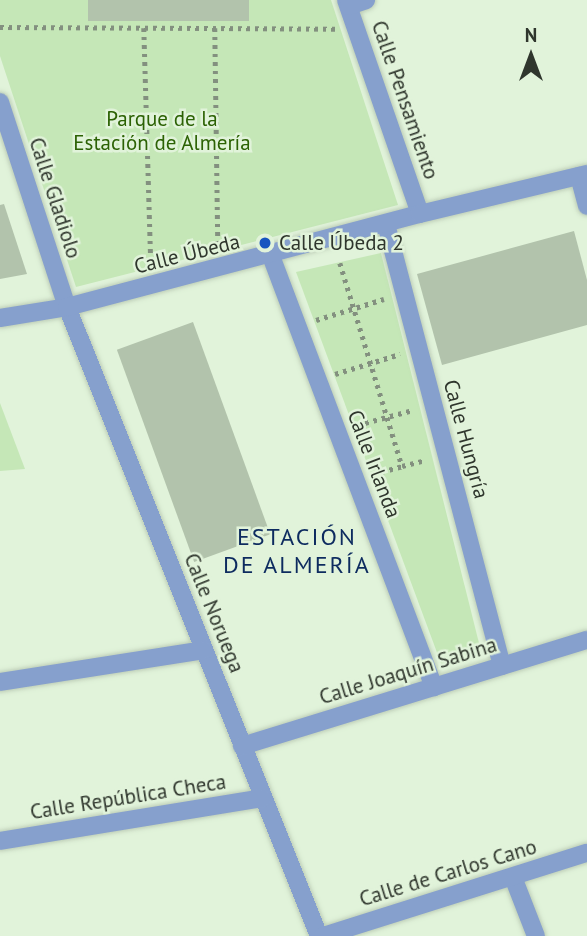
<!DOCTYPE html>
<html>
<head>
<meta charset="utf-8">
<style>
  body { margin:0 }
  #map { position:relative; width:587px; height:936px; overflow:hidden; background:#e1f3da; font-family:"PT Sans",sans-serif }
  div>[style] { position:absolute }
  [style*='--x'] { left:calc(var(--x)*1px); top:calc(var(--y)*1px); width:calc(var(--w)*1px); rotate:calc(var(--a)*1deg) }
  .green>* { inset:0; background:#c5e7b7 }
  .building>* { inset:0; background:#b2c3ac; transform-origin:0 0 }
  .path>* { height:4.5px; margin-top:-2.25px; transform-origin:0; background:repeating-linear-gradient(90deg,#83907f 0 3.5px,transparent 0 8.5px) }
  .roads { filter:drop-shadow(0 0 2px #bdcdb7) drop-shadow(0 0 2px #bdcdb7) }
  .minor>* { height:18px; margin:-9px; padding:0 9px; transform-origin:9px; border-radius:9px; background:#86a0cd }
  .dots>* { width:19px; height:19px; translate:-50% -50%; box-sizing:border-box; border:4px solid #e1f3da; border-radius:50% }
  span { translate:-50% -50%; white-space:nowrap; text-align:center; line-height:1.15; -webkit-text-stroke:5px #e1f3da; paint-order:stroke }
  .street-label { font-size:21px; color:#2f362d }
  .park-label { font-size:21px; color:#2c6204 }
  .poi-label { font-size:21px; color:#2f362d }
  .left { translate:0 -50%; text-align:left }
  .quarter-label { font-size:24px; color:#0d2b5f; letter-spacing:2px }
  .north { position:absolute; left:496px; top:21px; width:70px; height:70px; -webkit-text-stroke:5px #e1f3da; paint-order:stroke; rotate:0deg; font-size:19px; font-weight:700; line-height:28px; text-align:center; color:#2f362d }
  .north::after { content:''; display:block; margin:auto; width:24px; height:32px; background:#2f362d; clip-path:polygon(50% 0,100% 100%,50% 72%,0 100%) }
</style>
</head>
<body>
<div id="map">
  <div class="green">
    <div style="clip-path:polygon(0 0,331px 0,398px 205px,76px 287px,0 56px)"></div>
    <div style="clip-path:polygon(381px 253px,482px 655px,442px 666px,296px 272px)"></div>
    <div style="clip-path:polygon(0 403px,25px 469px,0 471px)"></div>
  </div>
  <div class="building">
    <div style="left:88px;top:0;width:161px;height:21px"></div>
    <div style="clip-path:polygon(4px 204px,27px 274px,0 279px,0 205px)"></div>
    <div style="clip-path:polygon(574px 231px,587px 280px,587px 325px,442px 365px,417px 274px)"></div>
    <div style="left:193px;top:322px;width:226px;height:81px;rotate:70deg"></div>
  </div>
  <div class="path">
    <div style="--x:0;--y:27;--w:335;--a:0.3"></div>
    <div style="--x:144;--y:28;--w:237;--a:88.3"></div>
    <div style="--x:215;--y:28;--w:220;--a:89.2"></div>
    <div style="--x:340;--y:263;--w:212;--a:73"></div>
    <div style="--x:402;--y:466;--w:25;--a:-14"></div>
    <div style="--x:316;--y:320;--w:71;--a:-17.2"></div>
    <div style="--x:335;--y:374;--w:68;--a:-17.1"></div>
    <div style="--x:357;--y:425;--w:58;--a:-15"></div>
    <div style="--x:373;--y:474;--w:30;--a:-15"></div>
  </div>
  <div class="roads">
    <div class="minor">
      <div style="--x:346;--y:0;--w:226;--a:70.9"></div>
      <div style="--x:349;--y:6;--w:18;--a:-19"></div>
      <div style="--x:0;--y:102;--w:216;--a:71.9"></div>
      <div style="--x:67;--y:307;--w:678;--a:68.17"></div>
      <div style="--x:579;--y:176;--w:31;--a:75"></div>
      <div style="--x:386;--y:224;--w:457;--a:75.3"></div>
      <div style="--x:271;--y:256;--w:461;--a:69.3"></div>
      <div style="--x:0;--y:318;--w:68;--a:-9.3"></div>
      <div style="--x:67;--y:307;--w:365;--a:-14.8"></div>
      <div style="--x:420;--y:214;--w:172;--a:-13.5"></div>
      <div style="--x:0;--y:682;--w:206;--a:-8.9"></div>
      <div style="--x:242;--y:746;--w:361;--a:-17.1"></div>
      <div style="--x:0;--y:841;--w:266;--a:-9.3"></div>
      <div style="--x:513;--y:877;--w:63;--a:68.7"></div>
      <div style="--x:323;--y:936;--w:277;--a:-17.5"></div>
    </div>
  </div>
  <div class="dots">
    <div style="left:265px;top:243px;background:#1755c0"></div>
  </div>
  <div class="street-label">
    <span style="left:405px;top:100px;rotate:71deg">Calle Pensamiento</span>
    <span style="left:55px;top:198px;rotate:72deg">Calle Gladiolo</span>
    <span style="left:187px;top:254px;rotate:-14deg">Calle Úbeda</span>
    <span style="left:466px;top:439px;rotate:75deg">Calle Hungría</span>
    <span style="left:374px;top:464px;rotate:69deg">Calle Irlanda</span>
    <span style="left:214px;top:613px;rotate:68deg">Calle Noruega</span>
    <span style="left:408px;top:671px;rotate:-17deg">Calle Joaquín Sabina</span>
    <span style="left:128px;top:797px;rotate:-9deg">Calle República Checa</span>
    <span style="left:448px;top:873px;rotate:-17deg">Calle de Carlos Cano</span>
  </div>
  <div class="park-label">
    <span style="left:162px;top:131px">Parque de la<br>Estación de Almería</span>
  </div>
  <div class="poi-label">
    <span class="left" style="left:279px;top:243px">Calle Úbeda 2</span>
  </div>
  <div class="quarter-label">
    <span style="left:297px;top:551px">ESTACIÓN<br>DE ALMERÍA</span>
  </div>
  <div class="north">N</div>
</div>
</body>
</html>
